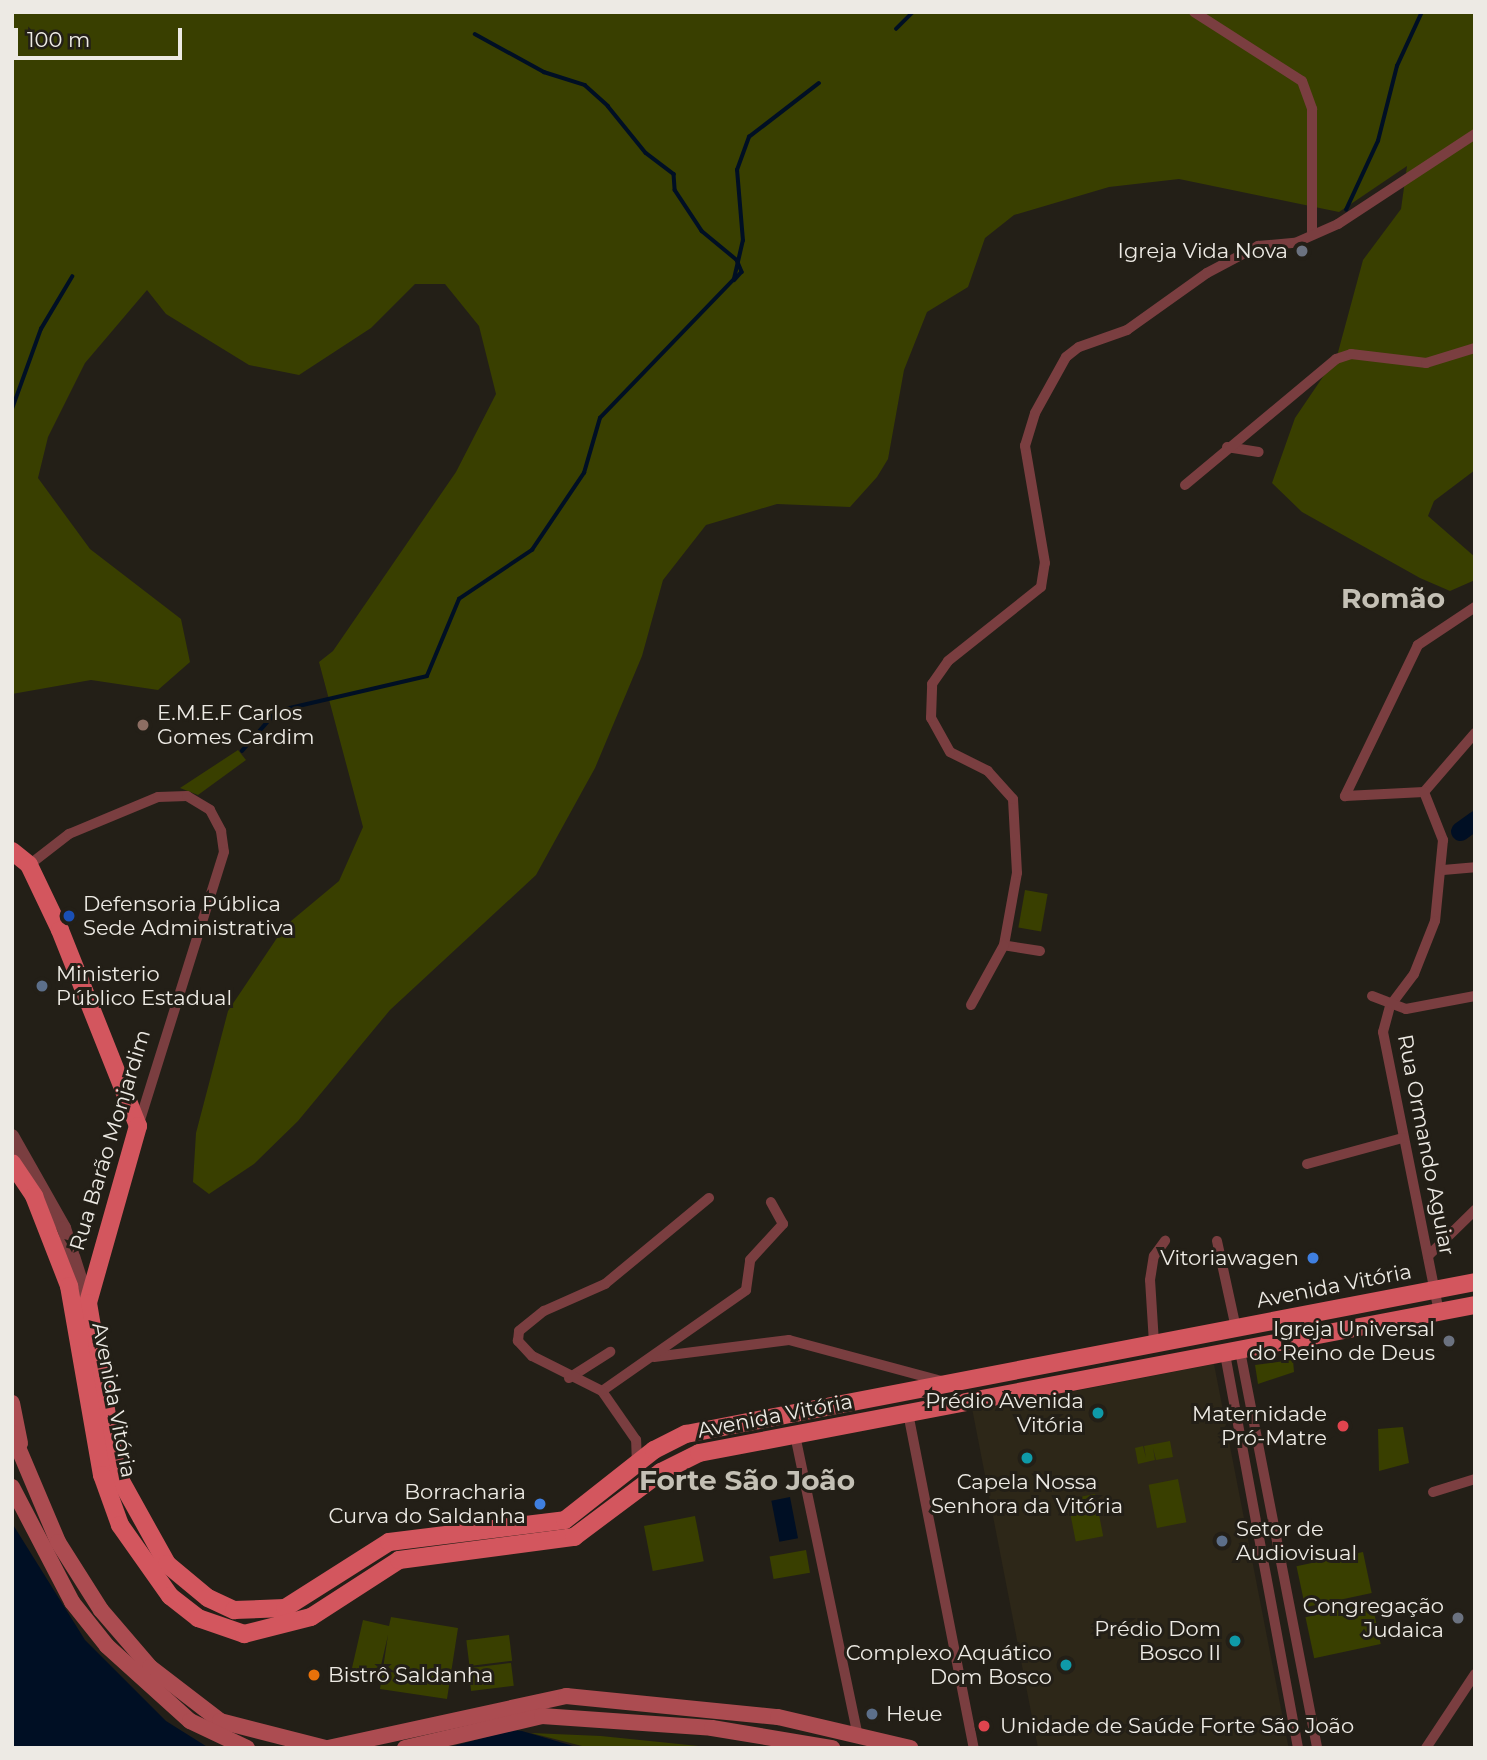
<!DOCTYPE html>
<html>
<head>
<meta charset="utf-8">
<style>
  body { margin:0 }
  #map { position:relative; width:1487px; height:1760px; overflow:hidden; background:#231f17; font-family:Montserrat,sans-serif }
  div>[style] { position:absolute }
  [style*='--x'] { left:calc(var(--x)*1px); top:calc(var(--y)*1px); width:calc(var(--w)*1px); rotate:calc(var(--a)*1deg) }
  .built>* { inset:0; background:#2d2718; transform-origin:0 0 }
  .green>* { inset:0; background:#393f00; transform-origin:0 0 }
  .water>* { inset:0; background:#000f24; transform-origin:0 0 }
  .stream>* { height:3.5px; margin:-1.75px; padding:0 1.75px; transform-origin:1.75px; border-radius:1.75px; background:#000f24 }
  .river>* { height:19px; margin:-9.5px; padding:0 9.5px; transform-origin:9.5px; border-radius:9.5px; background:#000f24 }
  .minor>* { height:10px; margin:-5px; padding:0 5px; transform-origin:5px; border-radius:5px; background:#7a3e40 }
  .tertiary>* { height:14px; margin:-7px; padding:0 7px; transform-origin:7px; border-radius:7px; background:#7a3e40 }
  .secondary>* { height:16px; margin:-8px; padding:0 8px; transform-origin:8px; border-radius:8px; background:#ac4c51 }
  .primary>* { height:18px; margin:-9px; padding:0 9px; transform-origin:9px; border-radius:9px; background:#d3565e }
  .dots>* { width:19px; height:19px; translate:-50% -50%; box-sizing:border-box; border:4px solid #231f17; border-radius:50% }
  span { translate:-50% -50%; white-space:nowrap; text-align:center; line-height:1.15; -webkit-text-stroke:6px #231f17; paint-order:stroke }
  .poi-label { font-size:21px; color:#edeae4 }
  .right { translate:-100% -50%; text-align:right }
  .left { translate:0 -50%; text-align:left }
  .street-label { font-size:21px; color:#edeae4 }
  .district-label { font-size:28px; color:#c4c0b5; font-weight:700 }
  .frame { position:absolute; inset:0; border:14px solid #edeae4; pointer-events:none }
  .scale { position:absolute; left:14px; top:28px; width:168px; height:32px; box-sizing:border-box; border:4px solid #edeae4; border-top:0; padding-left:9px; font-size:21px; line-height:24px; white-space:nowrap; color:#edeae4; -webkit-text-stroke:5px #231f17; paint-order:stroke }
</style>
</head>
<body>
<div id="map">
  <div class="built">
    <div style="left:1214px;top:1364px;width:392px;height:246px;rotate:79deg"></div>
  </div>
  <div class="green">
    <div style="clip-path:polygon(12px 12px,1475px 12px,1475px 470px,1434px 501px,1428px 516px,1475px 557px,1475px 580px,1450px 591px,1420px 578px,1302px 512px,1272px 483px,1295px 418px,1337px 356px,1363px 260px,1401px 209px,1407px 166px,1339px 212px,1179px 179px,1109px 187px,1014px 215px,985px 238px,968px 287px,927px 312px,904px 370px,888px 459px,877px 477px,850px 507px,777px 504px,706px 525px,663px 580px,642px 656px,595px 768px,536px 875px,390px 1010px,298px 1121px,254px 1164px,209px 1194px,193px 1182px,196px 1133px,228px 1011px,285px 926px,339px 881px,363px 827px,319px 662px,333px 651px,456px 472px,496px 394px,479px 326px,445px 284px,415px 284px,371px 328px,299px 375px,249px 365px,166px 314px,147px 290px,85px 363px,48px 437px,38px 478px,90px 549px,181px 619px,190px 662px,158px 690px,91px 680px,12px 694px)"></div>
    <div style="clip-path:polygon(238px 750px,246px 760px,198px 795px,180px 788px)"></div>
    <div style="left:1025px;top:890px;width:23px;height:38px;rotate:10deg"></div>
    <div style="clip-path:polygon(1293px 1360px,1294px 1372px,1258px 1384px,1255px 1365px)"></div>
    <div style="clip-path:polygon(1403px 1427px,1409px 1463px,1379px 1471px,1378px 1429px)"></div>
    <div style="clip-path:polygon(1170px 1441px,1173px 1457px,1156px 1460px,1153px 1448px,1155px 1460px,1138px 1464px,1135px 1448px,1143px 1446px,1146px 1458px,1144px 1446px)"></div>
    <div style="left:1178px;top:1479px;width:44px;height:30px;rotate:79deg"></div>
    <div style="left:1095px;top:1494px;width:43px;height:28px;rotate:79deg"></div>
    <div style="left:695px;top:1516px;width:46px;height:52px;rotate:79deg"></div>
    <div style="left:806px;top:1550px;width:23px;height:37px;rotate:80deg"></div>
    <div style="left:1363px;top:1552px;width:42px;height:68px;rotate:78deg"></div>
    <div style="left:1372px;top:1603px;width:42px;height:68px;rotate:78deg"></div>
    <div style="clip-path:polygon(391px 1617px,458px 1628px,447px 1699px,380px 1689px,388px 1635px,379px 1674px,352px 1668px,363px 1620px,389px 1626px)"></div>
    <div style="left:509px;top:1635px;width:26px;height:43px;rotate:83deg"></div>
    <div style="left:511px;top:1663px;width:23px;height:43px;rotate:83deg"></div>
    <div style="clip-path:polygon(531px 1733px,601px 1736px,718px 1748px,590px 1748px)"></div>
  </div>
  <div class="water">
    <div style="left:790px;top:1497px;width:42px;height:19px;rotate:79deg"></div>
    <div style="clip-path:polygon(12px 1523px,85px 1640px,166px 1721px,209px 1748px,12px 1748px)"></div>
    <div style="clip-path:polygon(513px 1730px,522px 1731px,580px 1748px,446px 1748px)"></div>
  </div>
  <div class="stream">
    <div style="--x:896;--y:29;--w:24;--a:-45"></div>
    <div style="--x:475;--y:34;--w:79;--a:28.8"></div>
    <div style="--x:544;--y:72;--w:43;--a:17.6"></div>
    <div style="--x:585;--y:85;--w:31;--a:42"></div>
    <div style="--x:608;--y:106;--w:60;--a:51"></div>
    <div style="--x:646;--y:153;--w:35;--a:37"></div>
    <div style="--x:674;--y:174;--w:16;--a:86"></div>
    <div style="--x:675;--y:190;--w:49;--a:56.6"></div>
    <div style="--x:702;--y:231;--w:45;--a:39.6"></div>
    <div style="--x:737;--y:260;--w:13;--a:67"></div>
    <div style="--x:742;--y:272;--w:11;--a:131"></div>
    <div style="--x:1346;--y:210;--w:76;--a:-65.1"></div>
    <div style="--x:1378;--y:141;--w:77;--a:-75.8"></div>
    <div style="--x:1397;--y:66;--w:60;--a:-65.2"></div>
    <div style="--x:12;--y:409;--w:85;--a:-70.1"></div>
    <div style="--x:41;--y:329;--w:61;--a:-59.2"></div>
    <div style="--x:242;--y:751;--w:53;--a:-48.8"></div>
    <div style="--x:277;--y:711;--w:154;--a:-13.1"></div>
    <div style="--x:427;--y:676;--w:83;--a:-67.4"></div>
    <div style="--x:459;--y:599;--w:88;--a:-33.9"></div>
    <div style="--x:532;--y:550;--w:93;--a:-56"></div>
    <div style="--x:584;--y:473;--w:57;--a:-73.8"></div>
    <div style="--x:600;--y:418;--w:193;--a:-46"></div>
    <div style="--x:734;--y:279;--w:39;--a:-77"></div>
    <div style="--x:743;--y:241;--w:71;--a:-94.8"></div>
    <div style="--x:737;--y:170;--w:35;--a:-70"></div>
    <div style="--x:749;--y:137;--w:88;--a:-37.6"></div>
  </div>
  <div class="river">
    <div style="--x:1460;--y:831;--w:19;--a:-36"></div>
  </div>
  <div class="minor">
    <div style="--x:1194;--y:12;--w:128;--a:32.6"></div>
    <div style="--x:1302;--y:81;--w:30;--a:70"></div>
    <div style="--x:1312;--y:109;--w:123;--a:90"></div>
    <div style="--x:1227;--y:447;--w:32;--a:9"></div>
    <div style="--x:1185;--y:485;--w:197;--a:-39.8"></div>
    <div style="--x:1336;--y:359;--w:16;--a:-18"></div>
    <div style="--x:1351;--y:354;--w:76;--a:6.8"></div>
    <div style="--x:1426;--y:363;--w:51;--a:-17"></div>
    <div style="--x:1475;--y:607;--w:69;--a:146.3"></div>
    <div style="--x:1418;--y:645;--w:168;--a:115.8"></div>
    <div style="--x:1345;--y:796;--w:79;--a:-2.9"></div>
    <div style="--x:1424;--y:792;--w:78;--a:-49.2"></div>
    <div style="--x:1424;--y:792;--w:52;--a:68.4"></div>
    <div style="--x:1443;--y:840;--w:81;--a:95.6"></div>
    <div style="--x:1435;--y:921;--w:57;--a:111.6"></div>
    <div style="--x:1414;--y:974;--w:40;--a:127"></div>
    <div style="--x:1390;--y:1006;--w:27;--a:105"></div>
    <div style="--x:1383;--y:1032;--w:286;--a:78.7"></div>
    <div style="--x:29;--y:865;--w:51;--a:-37.8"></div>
    <div style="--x:69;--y:834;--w:96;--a:-22.6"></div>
    <div style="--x:158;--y:797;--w:29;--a:-2"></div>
    <div style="--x:187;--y:796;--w:27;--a:31"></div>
    <div style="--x:210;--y:810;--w:24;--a:62"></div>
    <div style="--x:221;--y:831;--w:21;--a:82"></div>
    <div style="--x:224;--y:852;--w:284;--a:107.4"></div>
    <div style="--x:1443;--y:870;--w:32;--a:-5"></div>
    <div style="--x:1040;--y:951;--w:36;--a:-171"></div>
    <div style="--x:1004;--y:945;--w:73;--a:-79.8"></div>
    <div style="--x:1017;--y:873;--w:74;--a:-93.1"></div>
    <div style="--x:1013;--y:799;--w:38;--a:-132"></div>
    <div style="--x:988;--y:771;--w:42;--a:-153.4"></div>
    <div style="--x:950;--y:752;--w:39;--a:-119"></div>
    <div style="--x:931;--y:718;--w:34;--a:-88"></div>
    <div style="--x:932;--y:684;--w:28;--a:-55"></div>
    <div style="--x:948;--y:661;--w:119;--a:-38.5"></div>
    <div style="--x:1041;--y:587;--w:24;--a:-81"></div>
    <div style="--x:1045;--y:563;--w:119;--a:-99.7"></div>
    <div style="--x:1025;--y:446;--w:34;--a:-73"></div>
    <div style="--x:1035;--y:413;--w:64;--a:-61"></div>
    <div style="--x:1066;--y:357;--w:16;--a:-38"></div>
    <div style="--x:1079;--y:347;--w:51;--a:-19.5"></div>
    <div style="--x:1127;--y:330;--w:98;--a:-35.5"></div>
    <div style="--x:1207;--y:273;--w:58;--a:-27.9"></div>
    <div style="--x:1258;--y:246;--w:37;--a:-5"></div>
    <div style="--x:1295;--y:243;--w:47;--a:-23.8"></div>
    <div style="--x:1338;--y:224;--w:164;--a:-33.3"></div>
    <div style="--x:1372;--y:996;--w:36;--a:21"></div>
    <div style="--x:1406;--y:1009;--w:70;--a:-10.7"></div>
    <div style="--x:971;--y:1005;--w:68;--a:-61.2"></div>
    <div style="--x:1307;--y:1164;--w:99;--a:-15.2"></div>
    <div style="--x:1217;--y:1241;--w:89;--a:77.7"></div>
    <div style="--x:1428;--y:1256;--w:66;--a:-44.4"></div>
    <div style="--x:1154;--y:1343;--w:63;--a:-93.6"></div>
    <div style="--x:1150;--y:1280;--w:24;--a:-81"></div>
    <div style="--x:1154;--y:1256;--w:19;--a:-54"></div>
    <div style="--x:1240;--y:1351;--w:404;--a:79"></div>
    <div style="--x:1225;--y:1354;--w:401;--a:79.5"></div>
    <div style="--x:654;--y:1357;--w:136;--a:-7.2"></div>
    <div style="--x:789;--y:1340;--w:162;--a:15.1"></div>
    <div style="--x:569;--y:1378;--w:49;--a:-32.4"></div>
    <div style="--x:602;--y:1391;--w:176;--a:-35"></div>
    <div style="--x:746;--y:1290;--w:30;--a:-82"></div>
    <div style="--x:750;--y:1260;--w:49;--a:-47.5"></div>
    <div style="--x:783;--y:1224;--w:25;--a:-119"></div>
    <div style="--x:908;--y:1413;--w:341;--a:78.9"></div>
    <div style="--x:795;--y:1435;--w:303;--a:78.2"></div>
    <div style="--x:637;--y:1465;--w:25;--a:-92"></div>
    <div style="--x:636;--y:1440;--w:60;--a:-124.8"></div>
    <div style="--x:602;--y:1391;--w:78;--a:-153.4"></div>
    <div style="--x:532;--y:1356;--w:21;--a:-133"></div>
    <div style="--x:518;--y:1341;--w:10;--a:-84"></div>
    <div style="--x:519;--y:1331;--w:32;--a:-39"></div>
    <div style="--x:544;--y:1311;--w:67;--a:-23.9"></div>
    <div style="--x:605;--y:1284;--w:135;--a:-39.6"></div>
    <div style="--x:1433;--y:1492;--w:44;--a:-17.2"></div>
    <div style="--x:1426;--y:1748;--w:89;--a:-56.5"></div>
  </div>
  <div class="tertiary">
    <div style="--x:12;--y:1136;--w:106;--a:60.5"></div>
    <div style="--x:64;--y:1228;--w:79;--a:72.3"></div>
  </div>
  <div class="secondary">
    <div style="--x:12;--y:1403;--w:41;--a:78.7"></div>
    <div style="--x:12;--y:1433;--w:118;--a:67.1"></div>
    <div style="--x:58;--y:1542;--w:80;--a:57.7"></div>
    <div style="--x:101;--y:1610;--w:75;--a:49.3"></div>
    <div style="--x:150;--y:1667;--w:88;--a:37.6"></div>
    <div style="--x:220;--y:1721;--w:108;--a:14.4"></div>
    <div style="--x:12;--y:1487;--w:130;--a:62.4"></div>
    <div style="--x:72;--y:1602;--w:56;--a:51.5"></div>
    <div style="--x:107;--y:1646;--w:112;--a:42.1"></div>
    <div style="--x:190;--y:1721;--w:63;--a:25.3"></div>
    <div style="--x:328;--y:1748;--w:244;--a:-12.3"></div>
    <div style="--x:566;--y:1696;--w:213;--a:5.7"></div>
    <div style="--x:778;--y:1717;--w:136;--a:13.2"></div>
    <div style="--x:405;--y:1748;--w:141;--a:-13.1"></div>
    <div style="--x:542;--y:1716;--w:170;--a:4"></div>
    <div style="--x:712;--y:1728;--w:122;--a:9.5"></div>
  </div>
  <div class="primary">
    <div style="--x:12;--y:851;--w:22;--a:39"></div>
    <div style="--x:29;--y:865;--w:72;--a:64.5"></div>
    <div style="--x:60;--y:930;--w:211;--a:68.3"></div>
    <div style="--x:138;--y:1126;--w:184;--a:105.8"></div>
    <div style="--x:88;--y:1303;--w:173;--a:80.4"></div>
    <div style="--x:117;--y:1474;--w:103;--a:60.9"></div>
    <div style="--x:167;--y:1564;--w:53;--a:39.7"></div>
    <div style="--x:208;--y:1598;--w:29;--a:25"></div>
    <div style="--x:234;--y:1610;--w:51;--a:-2.2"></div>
    <div style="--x:285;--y:1608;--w:123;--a:-32.4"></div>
    <div style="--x:389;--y:1542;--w:177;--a:-7.1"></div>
    <div style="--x:565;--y:1520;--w:113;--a:-38.2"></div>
    <div style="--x:654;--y:1450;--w:36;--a:-27"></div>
    <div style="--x:686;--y:1434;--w:804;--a:-10.9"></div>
    <div style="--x:12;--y:1163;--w:40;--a:56"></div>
    <div style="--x:34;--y:1196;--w:97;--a:68.7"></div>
    <div style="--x:69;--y:1286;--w:192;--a:80.1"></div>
    <div style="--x:102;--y:1475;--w:53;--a:70.2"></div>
    <div style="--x:120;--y:1525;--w:87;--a:54.8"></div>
    <div style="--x:170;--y:1596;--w:36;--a:38"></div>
    <div style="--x:198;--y:1618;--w:49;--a:19.2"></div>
    <div style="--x:244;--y:1634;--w:69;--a:-14.2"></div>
    <div style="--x:311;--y:1617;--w:105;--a:-32.9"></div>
    <div style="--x:399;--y:1560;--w:177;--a:-7.5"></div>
    <div style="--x:574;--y:1537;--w:109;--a:-36.8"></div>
    <div style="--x:661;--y:1472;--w:42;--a:-26.6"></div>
    <div style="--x:699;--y:1453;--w:790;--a:-10.8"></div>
  </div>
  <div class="dots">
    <div style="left:1302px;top:251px;background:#6b7280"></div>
    <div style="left:143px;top:725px;background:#8d6e63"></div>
    <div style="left:69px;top:916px;background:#1a4fb4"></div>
    <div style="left:42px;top:986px;background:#5c6f8a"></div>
    <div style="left:1313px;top:1258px;background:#3f7fe0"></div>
    <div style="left:1449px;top:1341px;background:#6b7280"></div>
    <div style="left:1098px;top:1413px;background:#0f9aa8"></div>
    <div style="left:1343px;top:1426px;background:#e0444e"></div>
    <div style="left:1027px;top:1458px;background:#0f9aa8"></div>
    <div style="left:540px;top:1504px;background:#3f7fe0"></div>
    <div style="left:1222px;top:1541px;background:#5c6f8a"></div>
    <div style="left:1458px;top:1618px;background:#6b7280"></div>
    <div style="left:1235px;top:1641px;background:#0f9aa8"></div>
    <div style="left:1066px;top:1665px;background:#0f9aa8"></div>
    <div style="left:314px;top:1675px;background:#e8710a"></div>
    <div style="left:872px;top:1714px;background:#5c6f8a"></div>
    <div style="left:984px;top:1726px;background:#e0444e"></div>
  </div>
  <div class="poi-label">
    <span class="right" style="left:1288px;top:251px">Igreja Vida Nova</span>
    <span class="left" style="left:157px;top:725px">E.M.E.F Carlos<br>Gomes Cardim</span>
    <span class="left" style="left:83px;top:916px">Defensoria Pública<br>Sede Administrativa</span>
    <span class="left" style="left:56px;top:986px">Ministerio<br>Público Estadual</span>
    <span class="right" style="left:1299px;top:1258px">Vitoriawagen</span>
    <span class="right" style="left:1435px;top:1341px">Igreja Universal<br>do Reino de Deus</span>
    <span class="right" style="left:1084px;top:1413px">Prédio Avenida<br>Vitória</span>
    <span class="right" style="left:1327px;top:1426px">Maternidade<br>Pró-Matre</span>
    <span style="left:1027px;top:1494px">Capela Nossa<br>Senhora da Vitória</span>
    <span class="right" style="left:526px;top:1504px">Borracharia<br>Curva do Saldanha</span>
    <span class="left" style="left:1236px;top:1541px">Setor de<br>Audiovisual</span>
    <span class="right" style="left:1444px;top:1618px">Congregação<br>Judaica</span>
    <span class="right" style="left:1221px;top:1641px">Prédio Dom<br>Bosco II</span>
    <span class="right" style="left:1052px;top:1665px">Complexo Aquático<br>Dom Bosco</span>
    <span class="left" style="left:328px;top:1675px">Bistrô Saldanha</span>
    <span class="left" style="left:886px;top:1714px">Heue</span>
    <span class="left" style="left:1000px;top:1726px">Unidade de Saúde Forte São João</span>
  </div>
  <div class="street-label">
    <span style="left:110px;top:1140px;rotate:-73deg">Rua Barão Monjardim</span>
    <span style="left:1426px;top:1145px;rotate:79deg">Rua Ormando Aguiar</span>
    <span style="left:1334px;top:1286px;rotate:-11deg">Avenida Vitória</span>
    <span style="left:114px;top:1400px;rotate:79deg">Avenida Vitória</span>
    <span style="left:775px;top:1416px;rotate:-11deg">Avenida Vitória</span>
  </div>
  <div class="district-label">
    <span style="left:1393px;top:598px">Romão</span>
    <span style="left:747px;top:1480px">Forte São João</span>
  </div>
  <div class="frame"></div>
  <div class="scale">100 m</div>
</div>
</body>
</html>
